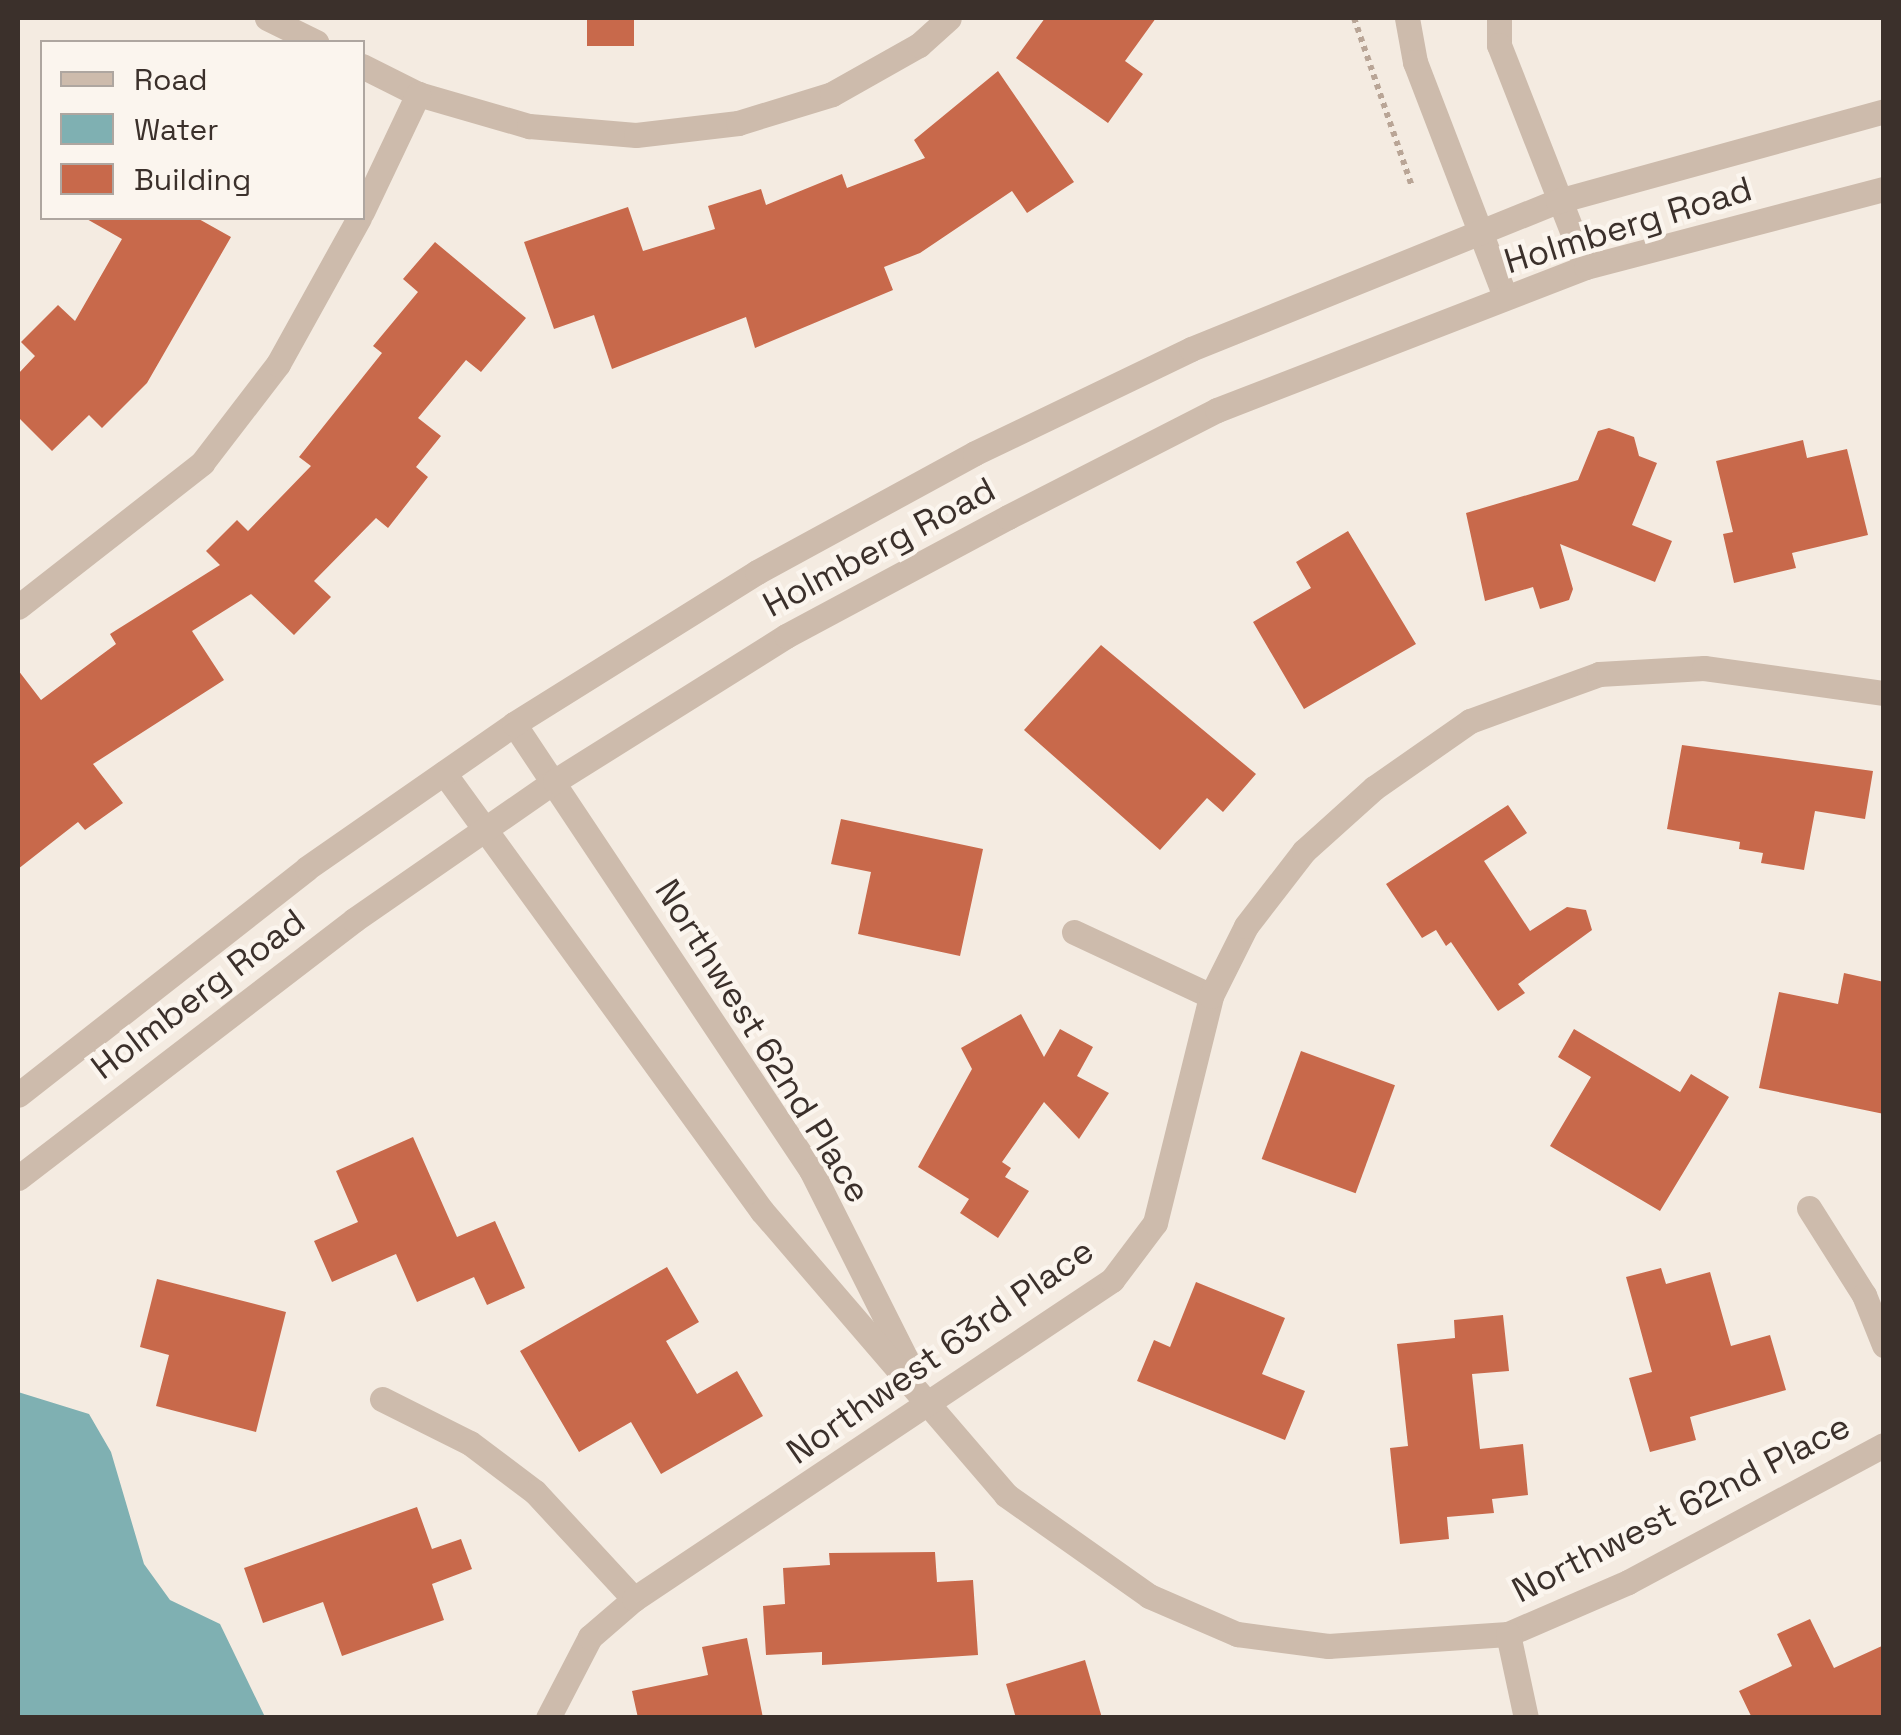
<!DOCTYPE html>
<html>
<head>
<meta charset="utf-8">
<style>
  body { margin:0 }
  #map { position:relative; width:1901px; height:1735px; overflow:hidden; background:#f4ebe1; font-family:"Space Grotesk",sans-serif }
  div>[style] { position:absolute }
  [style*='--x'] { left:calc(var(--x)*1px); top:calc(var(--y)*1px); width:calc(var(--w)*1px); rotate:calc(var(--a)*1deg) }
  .water>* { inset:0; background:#7fb0b2 }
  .building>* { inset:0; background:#c8694b; transform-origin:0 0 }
  .path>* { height:6px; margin-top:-3px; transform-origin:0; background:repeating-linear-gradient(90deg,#b9a596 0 5px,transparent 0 10px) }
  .minor>* { height:25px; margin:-12.5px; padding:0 12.5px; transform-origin:12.5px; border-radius:12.5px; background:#cdbbac }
  .tertiary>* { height:25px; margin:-12.5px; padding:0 12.5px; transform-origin:12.5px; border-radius:12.5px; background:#cdbbac }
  span { translate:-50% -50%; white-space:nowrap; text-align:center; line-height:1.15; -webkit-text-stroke:9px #fbf5ee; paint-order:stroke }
  .street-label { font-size:35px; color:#3b302b }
  .frame { position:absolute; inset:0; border:20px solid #3b302b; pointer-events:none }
  .legend { position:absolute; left:40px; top:40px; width:325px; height:180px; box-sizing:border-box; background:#fbf5ee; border:2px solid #aea6a0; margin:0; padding:12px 18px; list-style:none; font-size:30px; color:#3b302b }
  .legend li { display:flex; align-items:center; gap:20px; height:50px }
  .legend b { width:50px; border:2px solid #aea6a0 }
</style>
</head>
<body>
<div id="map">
  <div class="water">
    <div style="clip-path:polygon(18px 1392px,89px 1414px,111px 1452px,144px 1564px,170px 1600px,220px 1624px,265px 1717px,18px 1717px)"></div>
  </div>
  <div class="building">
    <div style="left:587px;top:18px;width:47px;height:28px"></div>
    <div style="clip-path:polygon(1045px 18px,1156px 18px,1125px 61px,1143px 74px,1108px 123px,1016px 58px)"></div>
    <div style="clip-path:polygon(998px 71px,1074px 182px,1027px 213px,1012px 191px,920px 253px,884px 267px,893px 290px,755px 348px,746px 317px,612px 369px,594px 315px,554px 329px,524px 242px,628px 207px,643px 251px,715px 229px,708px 206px,761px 189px,766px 205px,842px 174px,847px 188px,925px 158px,914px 140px)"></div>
    <div style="clip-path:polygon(85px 218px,197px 218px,231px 237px,147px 383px,102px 428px,89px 415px,52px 451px,18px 417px,18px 374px,35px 356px,21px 342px,58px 305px,75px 321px,122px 239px)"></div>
    <div style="clip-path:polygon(435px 242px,526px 318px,481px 372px,466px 360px,418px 418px,441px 436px,416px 467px,428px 477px,388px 528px,376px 518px,314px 581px,331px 597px,294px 635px,251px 594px,192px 631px,224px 680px,93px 764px,123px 803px,85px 830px,78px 822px,18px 869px,18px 670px,41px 700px,116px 644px,110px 634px,220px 565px,206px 551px,237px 520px,248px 531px,311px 466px,299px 457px,382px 353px,373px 346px,418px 292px,403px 279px)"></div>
    <div style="clip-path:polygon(1609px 428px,1634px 437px,1639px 456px,1657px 463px,1632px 525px,1672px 541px,1655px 582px,1560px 544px,1573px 589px,1569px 600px,1540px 609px,1533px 587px,1485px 601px,1466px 513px,1578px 480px,1598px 431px)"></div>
    <div style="clip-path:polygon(1803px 440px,1807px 458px,1847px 449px,1868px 535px,1792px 553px,1796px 568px,1734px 583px,1723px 534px,1733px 532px,1716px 461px)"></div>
    <div style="clip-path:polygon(1348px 531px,1416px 644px,1304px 709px,1253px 622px,1311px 588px,1296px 562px)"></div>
    <div style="clip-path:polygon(1101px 645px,1256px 774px,1223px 812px,1207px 798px,1160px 850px,1024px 730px)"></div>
    <div style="clip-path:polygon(1682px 745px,1873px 771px,1865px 819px,1815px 811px,1804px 870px,1761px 863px,1763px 853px,1739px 849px,1740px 842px,1667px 829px)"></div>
    <div style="clip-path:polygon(1508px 805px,1527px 833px,1484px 861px,1530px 931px,1567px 907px,1586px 910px,1592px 930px,1518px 984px,1525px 993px,1498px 1011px,1451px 942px,1446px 946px,1436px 930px,1422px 938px,1386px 884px)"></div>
    <div style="clip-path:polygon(841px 819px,983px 849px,960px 956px,858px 934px,871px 872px,831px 864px)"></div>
    <div style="clip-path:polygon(1844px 973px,1884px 982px,1884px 1114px,1759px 1088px,1779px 992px,1838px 1004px)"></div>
    <div style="clip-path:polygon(1021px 1014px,1044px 1057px,1060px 1029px,1093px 1047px,1077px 1076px,1109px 1093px,1079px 1139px,1044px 1102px,1002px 1162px,1011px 1168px,1005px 1177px,1029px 1191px,998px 1238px,960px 1213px,969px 1199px,918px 1167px,972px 1069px,961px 1048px)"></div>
    <div style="clip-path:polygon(1574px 1029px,1680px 1092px,1691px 1074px,1729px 1097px,1660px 1211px,1550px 1146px,1591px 1077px,1558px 1057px)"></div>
    <div style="left:1301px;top:1051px;width:100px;height:115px;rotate:20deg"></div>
    <div style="clip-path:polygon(413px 1137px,457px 1237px,495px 1221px,525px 1288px,487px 1305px,474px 1277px,417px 1302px,396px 1254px,332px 1282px,314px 1241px,358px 1222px,336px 1171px)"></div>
    <div style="clip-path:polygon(667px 1267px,699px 1322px,666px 1341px,697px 1394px,737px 1371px,763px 1416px,661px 1474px,631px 1422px,579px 1452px,520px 1351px)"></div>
    <div style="clip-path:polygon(1661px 1268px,1666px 1284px,1710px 1272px,1731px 1346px,1770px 1335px,1786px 1390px,1690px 1417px,1696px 1440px,1650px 1452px,1629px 1378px,1652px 1372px,1626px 1277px)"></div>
    <div style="clip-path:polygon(157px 1279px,286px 1312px,256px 1432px,156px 1406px,169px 1355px,140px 1347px)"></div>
    <div style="clip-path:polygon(1196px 1282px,1285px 1318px,1262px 1374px,1305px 1391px,1285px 1440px,1137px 1381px,1154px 1340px,1170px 1347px)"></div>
    <div style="clip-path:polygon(1503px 1315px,1509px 1371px,1472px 1374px,1480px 1449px,1523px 1444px,1528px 1495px,1492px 1499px,1494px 1513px,1447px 1517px,1449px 1539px,1400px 1544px,1390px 1448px,1408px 1446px,1397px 1344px,1455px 1338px,1454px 1320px)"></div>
    <div style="clip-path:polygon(417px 1507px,432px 1549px,461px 1539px,472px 1569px,432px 1584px,444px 1620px,342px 1656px,323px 1602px,263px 1623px,244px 1568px)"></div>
    <div style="clip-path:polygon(935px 1552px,937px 1582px,973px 1580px,978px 1655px,822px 1665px,822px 1652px,766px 1655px,763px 1606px,785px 1604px,783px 1568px,830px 1565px,829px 1553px)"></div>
    <div style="clip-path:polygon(1810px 1619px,1834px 1668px,1884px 1645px,1884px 1718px,1752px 1718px,1739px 1691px,1792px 1666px,1777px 1634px)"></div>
    <div style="clip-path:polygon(747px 1638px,763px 1718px,638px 1718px,632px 1691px,708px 1675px,702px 1647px)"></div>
    <div style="clip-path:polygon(1085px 1660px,1102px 1718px,1016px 1718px,1006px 1684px)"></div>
  </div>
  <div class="path">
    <div style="--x:1354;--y:18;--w:176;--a:71"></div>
  </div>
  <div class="minor">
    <div style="--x:267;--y:18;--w:55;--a:26.1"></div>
    <div style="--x:1407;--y:18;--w:45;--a:79.7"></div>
    <div style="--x:1415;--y:62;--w:252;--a:69"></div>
    <div style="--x:1499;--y:18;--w:27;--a:90"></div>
    <div style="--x:1499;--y:45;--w:238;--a:68.6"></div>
    <div style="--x:362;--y:66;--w:63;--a:26.6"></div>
    <div style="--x:418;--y:94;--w:116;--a:16.1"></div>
    <div style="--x:529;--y:126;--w:107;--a:4.8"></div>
    <div style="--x:636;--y:135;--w:103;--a:-6.7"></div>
    <div style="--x:738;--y:123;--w:98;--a:-17.1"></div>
    <div style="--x:832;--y:94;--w:100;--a:-29.4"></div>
    <div style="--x:919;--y:45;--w:40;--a:-42"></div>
    <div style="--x:362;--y:212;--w:131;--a:-64.6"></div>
    <div style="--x:18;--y:607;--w:234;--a:-38"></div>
    <div style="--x:202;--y:463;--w:125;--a:-52.5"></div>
    <div style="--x:278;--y:364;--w:167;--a:-61"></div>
    <div style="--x:514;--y:724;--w:536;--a:56.34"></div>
    <div style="--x:811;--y:1170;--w:227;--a:63.3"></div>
    <div style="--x:444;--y:773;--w:541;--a:54.02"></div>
    <div style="--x:762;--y:1211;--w:374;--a:49.3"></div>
    <div style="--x:1006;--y:1495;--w:175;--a:35.2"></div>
    <div style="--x:1149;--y:1596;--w:96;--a:23.4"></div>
    <div style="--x:1237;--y:1634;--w:92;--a:7.5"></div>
    <div style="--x:1328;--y:1646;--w:180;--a:-3.8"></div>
    <div style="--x:1508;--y:1634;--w:131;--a:-23.4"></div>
    <div style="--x:1628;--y:1582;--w:290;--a:-28.2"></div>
    <div style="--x:1074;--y:932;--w:151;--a:25"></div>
    <div style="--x:1809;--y:1208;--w:103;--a:57.7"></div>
    <div style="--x:1864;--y:1295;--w:54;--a:68.2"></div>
    <div style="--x:382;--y:1399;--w:98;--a:26.6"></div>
    <div style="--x:470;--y:1443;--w:81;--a:37"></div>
    <div style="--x:535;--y:1492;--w:146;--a:47.2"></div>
    <div style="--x:1508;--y:1634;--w:86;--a:77.9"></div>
    <div style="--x:548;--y:1718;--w:91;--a:-62.6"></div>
    <div style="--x:590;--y:1637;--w:58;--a:-40.8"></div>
    <div style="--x:634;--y:1599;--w:575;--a:-33.72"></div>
    <div style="--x:1112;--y:1280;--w:71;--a:-53"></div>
    <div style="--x:1155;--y:1223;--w:234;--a:-76.1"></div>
    <div style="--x:1211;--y:996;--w:78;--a:-63.4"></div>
    <div style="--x:1246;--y:926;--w:95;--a:-52.3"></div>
    <div style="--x:1304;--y:851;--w:94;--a:-42"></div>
    <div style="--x:1374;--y:788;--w:117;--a:-34.9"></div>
    <div style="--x:1470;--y:721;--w:137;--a:-20"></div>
    <div style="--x:1599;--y:674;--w:105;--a:-3.3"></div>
    <div style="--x:1704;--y:668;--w:182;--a:7.9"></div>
  </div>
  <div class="tertiary">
    <div style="--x:18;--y:1095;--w:367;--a:-38.1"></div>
    <div style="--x:307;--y:868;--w:252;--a:-34.8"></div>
    <div style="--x:514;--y:724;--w:287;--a:-32"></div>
    <div style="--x:757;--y:572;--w:248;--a:-28.6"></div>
    <div style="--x:975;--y:453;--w:240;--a:-25.7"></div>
    <div style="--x:1191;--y:349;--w:396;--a:-22"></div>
    <div style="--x:1558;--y:201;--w:338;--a:-15.4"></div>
    <div style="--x:18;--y:1178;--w:424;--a:-37.5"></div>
    <div style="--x:354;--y:920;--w:244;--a:-34.7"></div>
    <div style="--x:555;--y:781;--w:273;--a:-32.1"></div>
    <div style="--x:786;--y:636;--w:252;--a:-28.2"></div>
    <div style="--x:1008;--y:517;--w:235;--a:-27.1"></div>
    <div style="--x:1217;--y:410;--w:396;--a:-21.2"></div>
    <div style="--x:1586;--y:267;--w:308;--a:-14.7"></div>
  </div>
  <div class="street-label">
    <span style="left:1628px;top:225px;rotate:-17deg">Holmberg Road</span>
    <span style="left:879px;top:547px;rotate:-28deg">Holmberg Road</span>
    <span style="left:198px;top:994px;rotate:-37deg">Holmberg Road</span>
    <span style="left:763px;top:1041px;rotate:58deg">Northwest 62nd Place</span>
    <span style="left:940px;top:1351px;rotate:-35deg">Northwest 63rd Place</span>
    <span style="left:1681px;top:1508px;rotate:-27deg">Northwest 62nd Place</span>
  </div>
  <div class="frame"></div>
  <ul class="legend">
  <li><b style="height:12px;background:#cdbbac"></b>Road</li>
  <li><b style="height:28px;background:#7fb0b2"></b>Water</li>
  <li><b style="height:28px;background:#c8694b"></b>Building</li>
  </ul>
</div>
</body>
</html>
